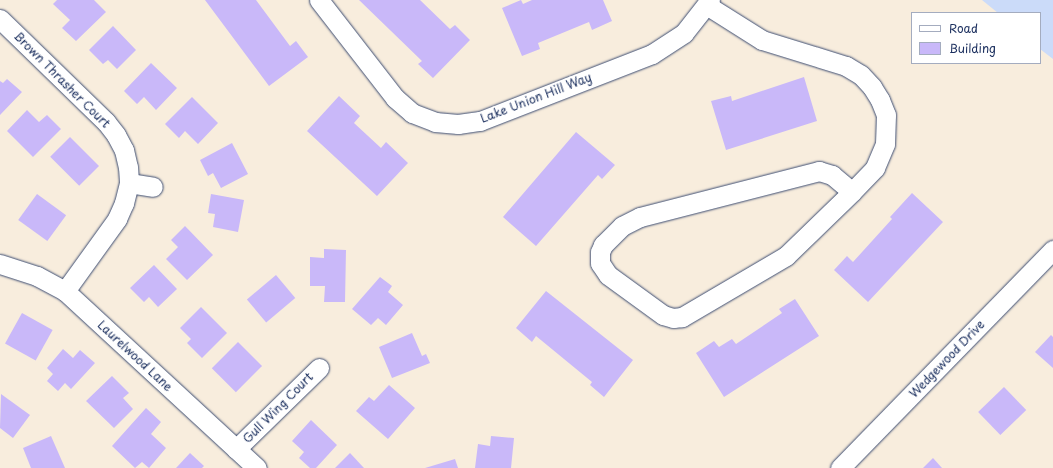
<!DOCTYPE html>
<html>
<head>
<meta charset="utf-8">
<style>
  body { margin:0 }
  #map { position:relative; width:1053px; height:468px; overflow:hidden; background:#f8eddd; font-family:"Playpen Sans",sans-serif }
  div>[style] { position:absolute }
  [style*='--x'] { left:calc(var(--x)*1px); top:calc(var(--y)*1px); width:calc(var(--w)*1px); rotate:calc(var(--a)*1deg) }
  .built>* { inset:0; background:#cbdbf9 }
  .building>* { inset:0; background:#c9b8f9; transform-origin:0 0 }
  .roads { filter:drop-shadow(0 0 1px #3c4c71) drop-shadow(0 0 1px #3c4c71) }
  .minor>* { height:19px; margin:-9.5px; padding:0 9.5px; transform-origin:9.5px; border-radius:9.5px; background:#fff }
  span { translate:-50% -50%; white-space:nowrap; text-align:center; line-height:1.15; -webkit-text-stroke:3px #fff; paint-order:stroke }
  .street-label { font-size:12px; color:#1b2f5e }
  .legend { position:absolute; left:911px; top:12px; width:130px; height:52px; box-sizing:border-box; background:#fff; border:1px solid #a4acbf; margin:0; padding:5px 7px; list-style:none; font-size:12px; color:#1b2f5e }
  .legend li { display:flex; align-items:center; gap:8px; height:20px }
  .legend b { width:20px; border:1px solid #a4acbf }
</style>
</head>
<body>
<div id="map">
  <div class="built">
    <div style="clip-path:polygon(982px 0,1053px 0,1053px 59px,1040px 49px,1040px 13px,998px 13px)"></div>
  </div>
  <div class="building">
    <div style="clip-path:polygon(57px 0,94px 0,106px 12px,76px 41px,62px 28px,70px 20px,53px 4px)"></div>
    <div style="clip-path:polygon(205px 0,256px 0,290px 46px,296px 41px,308px 57px,269px 86px)"></div>
    <div style="clip-path:polygon(359px 0,420px 0,450px 29px,455px 25px,470px 40px,433px 78px,418px 64px,422px 61px)"></div>
    <div style="clip-path:polygon(521px 0,523px 4px,532px 0,603px 0,612px 21px,592px 30px,589px 22px,538px 43px,540px 49px,522px 56px,502px 8px)"></div>
    <div style="clip-path:polygon(113px 26px,136px 50px,117px 69px,108px 60px,103px 64px,89px 50px)"></div>
    <div style="clip-path:polygon(151px 63px,177px 88px,156px 110px,144px 97px,137px 104px,124px 91px)"></div>
    <div style="clip-path:polygon(804px 77px,817px 121px,726px 150px,711px 101px,731px 96px,732px 101px)"></div>
    <div style="clip-path:polygon(7px 79px,22px 92px,0 115px,0 81px,3px 83px)"></div>
    <div style="clip-path:polygon(339px 96px,360px 116px,354px 123px,381px 148px,386px 142px,408px 163px,377px 196px,307px 131px)"></div>
    <div style="clip-path:polygon(192px 97px,218px 123px,198px 144px,185px 131px,179px 138px,165px 124px)"></div>
    <div style="clip-path:polygon(27px 110px,39px 122px,47px 115px,61px 129px,33px 157px,7px 131px)"></div>
    <div style="clip-path:polygon(576px 132px,615px 165px,602px 179px,598px 175px,536px 246px,503px 217px)"></div>
    <div style="left:70px;top:137px;width:41px;height:28px;rotate:45deg"></div>
    <div style="clip-path:polygon(232px 143px,248px 174px,221px 188px,213px 173px,208px 176px,200px 160px)"></div>
    <div style="clip-path:polygon(912px 193px,943px 222px,868px 302px,834px 270px,847px 256px,853px 262px,892px 219px,890px 217px)"></div>
    <div style="left:37px;top:194px;width:36px;height:32px;rotate:36deg"></div>
    <div style="clip-path:polygon(211px 194px,244px 200px,238px 232px,213px 227px,215px 214px,208px 213px)"></div>
    <div style="clip-path:polygon(185px 226px,213px 255px,187px 280px,166px 259px,178px 247px,171px 240px)"></div>
    <div style="clip-path:polygon(324px 249px,346px 250px,345px 302px,324px 302px,325px 286px,310px 286px,310px 257px,324px 258px)"></div>
    <div style="clip-path:polygon(154px 265px,177px 289px,158px 307px,149px 297px,144px 302px,130px 288px)"></div>
    <div style="left:276px;top:275px;width:30px;height:38px;rotate:50deg"></div>
    <div style="clip-path:polygon(380px 277px,392px 286px,388px 292px,403px 305px,386px 325px,378px 318px,371px 325px,352px 309px)"></div>
    <div style="clip-path:polygon(546px 291px,633px 360px,604px 397px,590px 385px,592px 382px,536px 336px,532px 342px,516px 328px)"></div>
    <div style="clip-path:polygon(795px 299px,819px 336px,724px 397px,696px 353px,714px 341px,719px 347px,732px 339px,736px 344px,782px 313px,779px 309px)"></div>
    <div style="clip-path:polygon(201px 307px,227px 333px,202px 358px,187px 343px,191px 339px,180px 328px)"></div>
    <div style="left:22px;top:313px;width:35px;height:35px;rotate:29deg"></div>
    <div style="clip-path:polygon(412px 333px,422px 356px,426px 354px,430px 363px,392px 378px,379px 347px)"></div>
    <div style="clip-path:polygon(1051px 335px,1053px 337px,1053px 368px,1035px 352px)"></div>
    <div style="left:238px;top:342px;width:34px;height:37px;rotate:45deg"></div>
    <div style="clip-path:polygon(63px 349px,73px 358px,80px 350px,95px 363px,71px 389px,65px 383px,58px 391px,47px 381px,53px 374px,47px 368px)"></div>
    <div style="clip-path:polygon(112px 376px,129px 393px,123px 398px,133px 409px,114px 428px,86px 401px)"></div>
    <div style="clip-path:polygon(389px 385px,415px 408px,388px 439px,356px 411px,369px 397px,374px 401px)"></div>
    <div style="left:1004px;top:387px;width:32px;height:36px;rotate:46deg"></div>
    <div style="clip-path:polygon(1px 394px,30px 415px,13px 438px,0 428px)"></div>
    <div style="clip-path:polygon(146px 408px,161px 422px,151px 434px,166px 448px,149px 468px,142px 462px,135px 468px,112px 446px)"></div>
    <div style="clip-path:polygon(311px 420px,337px 445px,316px 468px,310px 468px,299px 458px,304px 452px,292px 441px)"></div>
    <div style="clip-path:polygon(51px 436px,65px 468px,31px 468px,23px 448px)"></div>
    <div style="clip-path:polygon(491px 436px,514px 438px,511px 468px,475px 468px,478px 444px,490px 446px)"></div>
    <div style="clip-path:polygon(190px 453px,204px 466px,202px 468px,176px 468px)"></div>
    <div style="clip-path:polygon(350px 453px,364px 468px,335px 468px)"></div>
    <div style="clip-path:polygon(933px 458px,942px 468px,923px 468px)"></div>
    <div style="clip-path:polygon(455px 459px,458px 468px,425px 468px)"></div>
  </div>
  <div class="roads">
    <div class="minor">
      <div style="--x:319;--y:0;--w:124;--a:52.2"></div>
      <div style="--x:395;--y:98;--w:23;--a:41"></div>
      <div style="--x:412;--y:113;--w:25;--a:21"></div>
      <div style="--x:435;--y:122;--w:23;--a:5"></div>
      <div style="--x:458;--y:124;--w:22;--a:-8"></div>
      <div style="--x:480;--y:121;--w:185;--a:-21.3"></div>
      <div style="--x:652;--y:54;--w:38;--a:-33"></div>
      <div style="--x:684;--y:33;--w:42;--a:-51.8"></div>
      <div style="--x:708;--y:6;--w:64;--a:32.2"></div>
      <div style="--x:762;--y:40;--w:88;--a:17.2"></div>
      <div style="--x:846;--y:66;--w:17;--a:31"></div>
      <div style="--x:861;--y:75;--w:16;--a:47"></div>
      <div style="--x:872;--y:87;--w:15;--a:58"></div>
      <div style="--x:880;--y:100;--w:16;--a:68"></div>
      <div style="--x:886;--y:115;--w:29;--a:92"></div>
      <div style="--x:885;--y:144;--w:26;--a:113"></div>
      <div style="--x:875;--y:168;--w:33;--a:134"></div>
      <div style="--x:0;--y:19;--w:148;--a:44.2"></div>
      <div style="--x:106;--y:122;--w:16;--a:52"></div>
      <div style="--x:116;--y:135;--w:17;--a:62"></div>
      <div style="--x:124;--y:150;--w:17;--a:77"></div>
      <div style="--x:128;--y:167;--w:16;--a:86"></div>
      <div style="--x:129;--y:183;--w:21;--a:104"></div>
      <div style="--x:124;--y:203;--w:17;--a:114"></div>
      <div style="--x:117;--y:219;--w:89;--a:125.8"></div>
      <div style="--x:819;--y:171;--w:14;--a:17"></div>
      <div style="--x:832;--y:175;--w:26;--a:40"></div>
      <div style="--x:852;--y:192;--w:92;--a:135.9"></div>
      <div style="--x:786;--y:256;--w:121;--a:149.6"></div>
      <div style="--x:682;--y:317;--w:9;--a:174"></div>
      <div style="--x:673;--y:318;--w:10;--a:-163"></div>
      <div style="--x:663;--y:315;--w:68;--a:-144"></div>
      <div style="--x:608;--y:275;--w:14;--a:-124"></div>
      <div style="--x:600;--y:263;--w:11;--a:-90"></div>
      <div style="--x:600;--y:252;--w:8;--a:-67"></div>
      <div style="--x:603;--y:245;--w:27;--a:-45"></div>
      <div style="--x:622;--y:226;--w:20;--a:-27"></div>
      <div style="--x:640;--y:217;--w:185;--a:-14.4"></div>
      <div style="--x:129;--y:183;--w:24;--a:9"></div>
      <div style="--x:0;--y:264;--w:39;--a:18"></div>
      <div style="--x:37;--y:276;--w:32;--a:28"></div>
      <div style="--x:65;--y:291;--w:261;--a:42.7"></div>
      <div style="--x:236;--y:449;--w:116;--a:-44.3"></div>
      <div style="--x:840;--y:468;--w:305;--a:-45.7"></div>
    </div>
  </div>
  <div class="street-label">
    <span style="left:62px;top:80px;rotate:45deg">Brown Thrasher Court</span>
    <span style="left:536px;top:98px;rotate:-21deg">Lake Union Hill Way</span>
    <span style="left:135px;top:356px;rotate:43deg">Laurelwood Lane</span>
    <span style="left:947px;top:359px;rotate:-46deg">Wedgewood Drive</span>
    <span style="left:278px;top:408px;rotate:-45deg">Gull Wing Court</span>
  </div>
  <ul class="legend">
  <li><b style="height:5px;background:#fff"></b>Road</li>
  <li><b style="height:11px;background:#c9b8f9"></b>Building</li>
  </ul>
</div>
</body>
</html>
